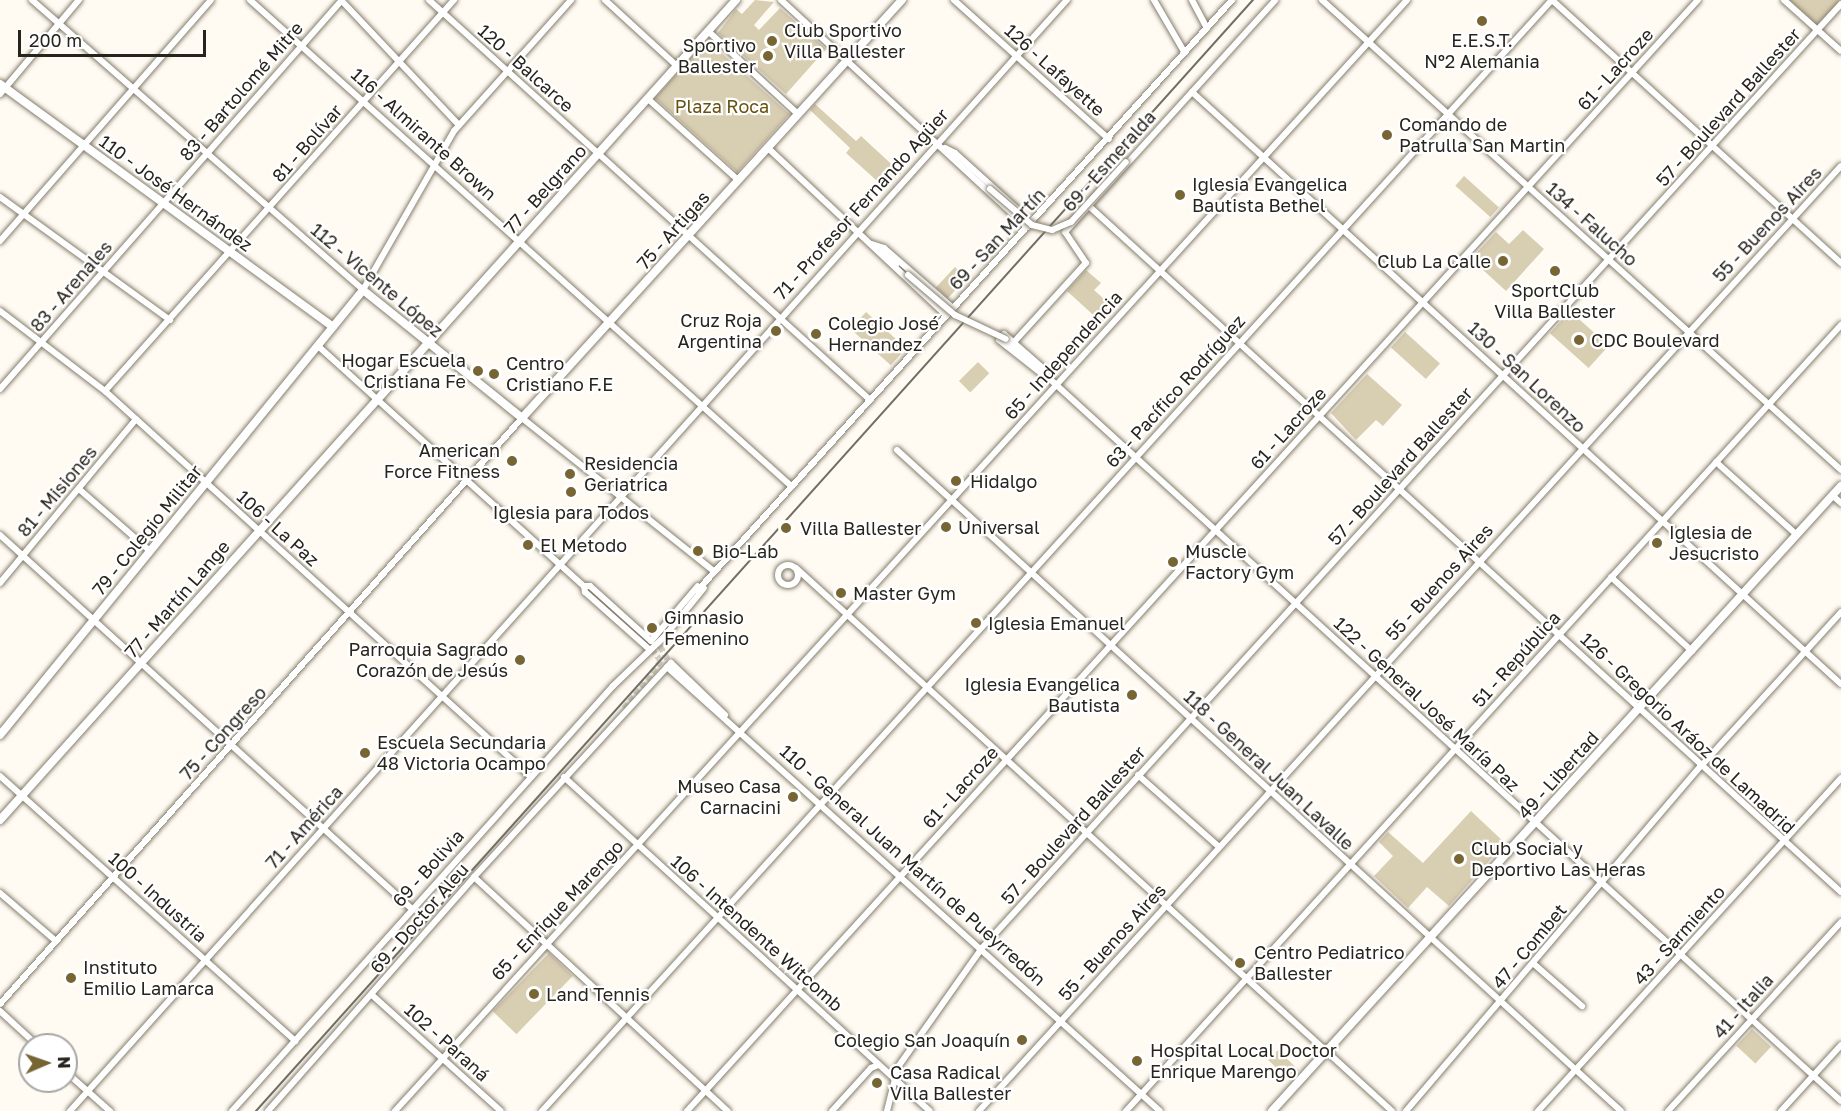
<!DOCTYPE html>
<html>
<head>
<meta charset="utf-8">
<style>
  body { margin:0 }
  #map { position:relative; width:1841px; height:1111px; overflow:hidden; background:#fffbf3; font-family:"Golos Text",sans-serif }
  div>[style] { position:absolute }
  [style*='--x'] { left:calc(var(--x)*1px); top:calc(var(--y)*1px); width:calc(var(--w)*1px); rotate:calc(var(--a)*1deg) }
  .green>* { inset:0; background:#d8ceb2; transform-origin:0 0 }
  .minor-tunnel>* { height:6px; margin-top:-3px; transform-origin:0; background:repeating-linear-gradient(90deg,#d4d0c8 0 6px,transparent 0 9px) }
  .roads { filter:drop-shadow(0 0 2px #857e6c) drop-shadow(0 0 2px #857e6c) }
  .minor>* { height:6px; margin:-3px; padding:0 3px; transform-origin:3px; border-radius:3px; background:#fff }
  .minor>.ring { margin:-3px; padding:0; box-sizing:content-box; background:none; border:6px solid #fff; border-radius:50% }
  .tertiary>* { height:8px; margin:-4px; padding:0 4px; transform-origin:4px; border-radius:4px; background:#fff }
  .rail>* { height:2px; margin:-1px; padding:0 1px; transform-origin:1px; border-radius:1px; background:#716e66 }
  .bridges { filter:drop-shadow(0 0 2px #857e6c) drop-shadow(0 0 2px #857e6c) }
  .minor-bridge>* { height:6px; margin:-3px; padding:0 3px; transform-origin:3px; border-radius:3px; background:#fff }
  .dots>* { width:16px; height:16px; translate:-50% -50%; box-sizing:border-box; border:3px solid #fff; border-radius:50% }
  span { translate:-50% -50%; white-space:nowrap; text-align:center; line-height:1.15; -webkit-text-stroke:4.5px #fff; paint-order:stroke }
  .poi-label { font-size:18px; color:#27241d }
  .left { translate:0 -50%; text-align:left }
  .right { translate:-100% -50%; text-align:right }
  .street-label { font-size:18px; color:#27241d }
  .park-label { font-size:18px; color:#67520f }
  .north { position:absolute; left:18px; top:1033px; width:60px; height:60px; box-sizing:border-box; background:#fff; border:2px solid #a9a7a5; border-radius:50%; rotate:88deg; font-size:16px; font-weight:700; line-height:24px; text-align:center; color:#27241d }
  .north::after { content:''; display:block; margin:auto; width:21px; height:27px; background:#776533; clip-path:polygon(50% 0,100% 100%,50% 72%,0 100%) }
  .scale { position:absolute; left:18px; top:30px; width:188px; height:27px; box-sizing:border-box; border:3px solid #27241d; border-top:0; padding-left:8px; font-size:18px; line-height:21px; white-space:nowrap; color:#27241d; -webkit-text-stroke:4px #fff; paint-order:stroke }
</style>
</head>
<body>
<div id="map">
  <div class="green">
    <div style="clip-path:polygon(755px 0,774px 2px,754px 25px,759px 30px,780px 8px,826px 49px,786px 94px,718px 33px,736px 9px,742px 14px)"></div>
    <div style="clip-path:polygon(1788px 0,1841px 0,1816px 26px)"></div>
    <div style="left:707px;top:40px;width:111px;height:78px;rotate:42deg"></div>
    <div style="clip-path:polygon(815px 104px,856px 141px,861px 136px,901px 173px,886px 189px,846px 153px,850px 148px,810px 110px)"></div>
    <div style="left:1464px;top:176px;width:47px;height:13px;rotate:42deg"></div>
    <div style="clip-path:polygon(1523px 230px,1544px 249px,1506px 291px,1471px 259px,1496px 232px,1509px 244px)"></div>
    <div style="left:955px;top:267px;width:16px;height:28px;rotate:43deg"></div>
    <div style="clip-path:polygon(1086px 270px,1101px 283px,1094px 290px,1115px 309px,1102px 323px,1067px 291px)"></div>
    <div style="left:1570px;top:311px;width:52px;height:30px;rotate:42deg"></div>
    <div style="left:866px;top:312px;width:54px;height:23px;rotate:42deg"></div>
    <div style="left:1405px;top:332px;width:47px;height:21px;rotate:42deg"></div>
    <div style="left:978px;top:362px;width:16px;height:27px;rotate:45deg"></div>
    <div style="clip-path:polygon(1367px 374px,1402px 405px,1383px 426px,1376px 420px,1356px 440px,1331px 413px)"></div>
    <div style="clip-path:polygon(1471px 811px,1505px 843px,1449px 906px,1427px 887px,1408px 908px,1374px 876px,1393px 856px,1379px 842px,1388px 832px,1423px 863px)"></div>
    <div style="left:549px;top:953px;width:33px;height:81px;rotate:44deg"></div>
    <div style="left:1752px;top:1029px;width:26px;height:23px;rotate:43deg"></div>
    <div style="left:1278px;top:1050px;width:29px;height:14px;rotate:44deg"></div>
  </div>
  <div class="minor-tunnel">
    <div style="--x:584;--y:586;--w:84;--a:42.1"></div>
    <div style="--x:646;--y:642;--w:24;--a:52"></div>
    <div style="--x:661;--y:661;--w:62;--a:127.8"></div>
    <div style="--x:672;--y:667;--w:30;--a:-120"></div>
    <div style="--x:657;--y:641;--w:50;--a:-51.5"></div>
  </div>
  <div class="roads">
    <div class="minor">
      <div style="--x:32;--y:0;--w:440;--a:41.2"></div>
      <div style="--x:363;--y:290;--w:183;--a:-60.2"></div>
      <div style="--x:454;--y:131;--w:176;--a:-48.2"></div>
      <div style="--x:250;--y:0;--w:727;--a:41.93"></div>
      <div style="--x:341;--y:0;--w:172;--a:46.7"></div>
      <div style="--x:429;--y:0;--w:594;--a:42.2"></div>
      <div style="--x:605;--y:0;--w:96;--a:42.5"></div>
      <div style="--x:781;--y:0;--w:335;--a:42.7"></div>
      <div style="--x:954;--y:0;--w:208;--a:41.9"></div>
      <div style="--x:1154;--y:0;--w:61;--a:59.7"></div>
      <div style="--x:1192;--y:0;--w:32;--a:62"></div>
      <div style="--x:1322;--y:0;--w:700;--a:42.16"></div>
      <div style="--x:1552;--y:0;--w:391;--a:42.3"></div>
      <div style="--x:1784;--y:0;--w:76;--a:41.8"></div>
      <div style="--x:708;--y:31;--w:122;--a:42.7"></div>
      <div style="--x:1192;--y:92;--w:878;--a:42.37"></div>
      <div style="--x:0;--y:94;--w:123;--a:-50"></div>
      <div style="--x:647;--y:98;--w:122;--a:42"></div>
      <div style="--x:768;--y:148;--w:244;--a:43.2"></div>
      <div style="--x:945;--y:148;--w:11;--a:27"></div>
      <div style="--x:955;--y:153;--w:84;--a:42.1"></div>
      <div style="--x:0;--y:197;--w:210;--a:35.9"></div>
      <div style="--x:1090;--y:207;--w:1016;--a:42.37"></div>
      <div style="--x:0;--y:241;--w:320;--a:-48.8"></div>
      <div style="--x:872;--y:244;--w:13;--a:18"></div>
      <div style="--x:884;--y:248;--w:91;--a:41"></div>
      <div style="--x:876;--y:248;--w:26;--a:39"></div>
      <div style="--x:0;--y:311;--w:132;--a:37.3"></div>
      <div style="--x:105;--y:391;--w:573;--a:42.17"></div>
      <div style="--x:1004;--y:334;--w:55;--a:41.3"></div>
      <div style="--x:1045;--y:370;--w:8;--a:76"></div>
      <div style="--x:1047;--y:378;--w:61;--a:-141.6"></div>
      <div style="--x:999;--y:340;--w:8;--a:-50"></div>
      <div style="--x:1006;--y:339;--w:1130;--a:42.38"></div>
      <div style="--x:1014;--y:342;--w:107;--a:-47.7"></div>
      <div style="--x:1086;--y:263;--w:37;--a:-124"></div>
      <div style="--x:1065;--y:232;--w:313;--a:-47.8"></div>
      <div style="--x:318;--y:346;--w:358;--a:42.1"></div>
      <div style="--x:584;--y:586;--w:6;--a:0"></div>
      <div style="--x:590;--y:586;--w:82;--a:42"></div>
      <div style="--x:651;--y:641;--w:72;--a:-49.5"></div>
      <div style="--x:0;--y:389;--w:518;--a:-48.68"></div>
      <div style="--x:105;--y:391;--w:524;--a:-48.25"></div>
      <div style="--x:897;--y:450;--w:980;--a:42.4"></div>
      <div style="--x:1716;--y:462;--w:109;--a:42"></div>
      <div style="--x:79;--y:489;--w:93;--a:41.1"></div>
      <div style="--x:1833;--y:496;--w:11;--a:41"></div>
      <div style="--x:0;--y:535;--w:556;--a:42.23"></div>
      <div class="ring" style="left:778px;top:565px;width:14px;height:14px"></div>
      <div style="--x:796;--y:568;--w:806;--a:42.34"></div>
      <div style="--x:1611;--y:577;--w:110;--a:42.4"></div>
      <div style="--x:0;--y:583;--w:213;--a:-50.3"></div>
      <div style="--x:584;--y:586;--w:6;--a:81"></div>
      <div style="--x:585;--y:592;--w:87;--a:41.7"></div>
      <div style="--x:698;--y:590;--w:796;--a:-47.85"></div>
      <div style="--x:667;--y:667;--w:663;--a:42.01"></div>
      <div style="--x:1138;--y:775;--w:107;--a:41.6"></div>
      <div style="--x:0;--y:776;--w:397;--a:41.9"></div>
      <div style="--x:564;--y:777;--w:495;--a:42.4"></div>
      <div style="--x:474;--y:877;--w:345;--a:42.7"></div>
      <div style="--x:0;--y:893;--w:74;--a:40.6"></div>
      <div style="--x:1534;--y:964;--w:64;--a:41.2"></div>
      <div style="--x:372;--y:995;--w:173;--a:42"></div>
      <div style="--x:0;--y:1004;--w:785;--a:-48.31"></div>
      <div style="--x:522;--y:418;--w:246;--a:38.6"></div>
      <div style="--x:0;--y:1011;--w:50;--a:42.6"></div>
      <div style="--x:66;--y:1072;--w:59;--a:41.6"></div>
      <div style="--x:70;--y:1111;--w:1493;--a:-48.1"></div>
      <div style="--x:232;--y:1111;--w:571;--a:-48.12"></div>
      <div style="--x:613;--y:686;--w:71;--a:-43.9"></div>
      <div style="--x:664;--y:637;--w:63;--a:-50.8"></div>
      <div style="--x:268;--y:1111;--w:312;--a:-48.6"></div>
      <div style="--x:474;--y:877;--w:291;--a:-47.4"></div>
      <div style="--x:671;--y:663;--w:75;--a:43.9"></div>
      <div style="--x:395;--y:1111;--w:1503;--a:-47.67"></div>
      <div style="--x:542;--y:1111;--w:1501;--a:-47.73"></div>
      <div style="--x:687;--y:1111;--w:1502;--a:-47.7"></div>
      <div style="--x:832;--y:1111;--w:58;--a:-47.8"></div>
      <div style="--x:871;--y:1068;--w:8;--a:-23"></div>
      <div style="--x:887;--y:1111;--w:45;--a:-76"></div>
      <div style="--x:898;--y:1067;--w:146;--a:-54.8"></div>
      <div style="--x:982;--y:948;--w:1276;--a:-47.7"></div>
      <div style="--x:979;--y:1111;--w:1279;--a:-47.63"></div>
      <div style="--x:1126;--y:1111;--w:1063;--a:-47.71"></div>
      <div style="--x:1406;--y:1111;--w:454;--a:-49.5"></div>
      <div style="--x:1701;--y:766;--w:208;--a:-47.7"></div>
      <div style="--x:1538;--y:1111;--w:450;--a:-47.7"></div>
      <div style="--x:1668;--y:1111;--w:256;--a:-47.5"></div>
      <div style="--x:1781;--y:1111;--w:89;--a:-47.7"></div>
    </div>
    <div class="tertiary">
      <div style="--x:0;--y:84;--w:412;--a:36.1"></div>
      <div style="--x:0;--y:735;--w:574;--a:-50.79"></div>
      <div style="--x:363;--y:290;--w:204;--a:38.8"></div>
      <div style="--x:522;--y:418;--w:565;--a:-47.73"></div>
      <div style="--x:0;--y:820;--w:1102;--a:-48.09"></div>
      <div style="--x:1272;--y:1111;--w:845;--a:-47.69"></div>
    </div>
  </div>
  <div class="rail">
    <div style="--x:256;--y:1111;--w:1493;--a:-48.1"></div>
  </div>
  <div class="bridges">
    <div class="minor-bridge">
      <div style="--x:990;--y:189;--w:55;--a:40.6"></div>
      <div style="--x:1032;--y:225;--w:21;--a:14"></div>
      <div style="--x:1052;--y:230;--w:21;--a:-23"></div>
      <div style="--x:1071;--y:222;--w:81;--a:-47.5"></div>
      <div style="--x:908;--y:275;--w:62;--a:40.4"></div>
      <div style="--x:955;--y:315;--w:56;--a:25.2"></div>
    </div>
  </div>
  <div class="dots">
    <div style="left:1482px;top:21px;background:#776533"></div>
    <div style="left:772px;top:41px;background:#776533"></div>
    <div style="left:768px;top:56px;background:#776533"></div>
    <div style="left:1387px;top:135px;background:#776533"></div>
    <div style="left:1180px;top:195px;background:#776533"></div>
    <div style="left:1503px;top:261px;background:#776533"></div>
    <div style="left:1555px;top:271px;background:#776533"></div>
    <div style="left:776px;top:331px;background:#776533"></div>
    <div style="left:816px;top:334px;background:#776533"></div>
    <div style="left:1579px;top:340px;background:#776533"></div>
    <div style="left:478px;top:371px;background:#776533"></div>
    <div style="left:494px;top:374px;background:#776533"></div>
    <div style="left:512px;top:461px;background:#776533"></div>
    <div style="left:570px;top:474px;background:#776533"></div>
    <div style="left:956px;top:481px;background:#776533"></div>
    <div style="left:571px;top:492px;background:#776533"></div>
    <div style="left:946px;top:527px;background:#776533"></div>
    <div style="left:786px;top:528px;background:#776533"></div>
    <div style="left:1657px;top:543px;background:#776533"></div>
    <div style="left:528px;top:545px;background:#776533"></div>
    <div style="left:698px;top:551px;background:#776533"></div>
    <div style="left:1173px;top:562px;background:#776533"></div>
    <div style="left:841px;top:593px;background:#776533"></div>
    <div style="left:976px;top:623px;background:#776533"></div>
    <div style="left:652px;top:628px;background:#776533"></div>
    <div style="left:520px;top:660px;background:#776533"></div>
    <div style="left:1132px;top:695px;background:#776533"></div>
    <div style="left:365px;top:753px;background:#776533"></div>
    <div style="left:793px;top:797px;background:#776533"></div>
    <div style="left:1459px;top:859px;background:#776533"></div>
    <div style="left:1240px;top:963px;background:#776533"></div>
    <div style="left:71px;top:978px;background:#776533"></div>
    <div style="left:534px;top:994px;background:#776533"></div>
    <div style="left:1022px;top:1040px;background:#776533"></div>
    <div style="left:1137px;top:1061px;background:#776533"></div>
    <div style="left:877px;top:1083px;background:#776533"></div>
  </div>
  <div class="poi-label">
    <span class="left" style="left:784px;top:41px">Club Sportivo<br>Villa Ballester</span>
    <span style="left:1482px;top:51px">E.E.S.T.<br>Nº2 Alemania</span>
    <span class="right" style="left:756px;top:56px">Sportivo<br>Ballester</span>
    <span class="left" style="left:1399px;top:135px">Comando de<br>Patrulla San Martin</span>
    <span class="left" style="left:1192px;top:195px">Iglesia Evangelica<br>Bautista Bethel</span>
    <span class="right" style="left:1491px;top:261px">Club La Calle</span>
    <span style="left:1555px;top:301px">SportClub<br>Villa Ballester</span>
    <span class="right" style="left:762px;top:331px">Cruz Roja<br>Argentina</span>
    <span class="left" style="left:828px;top:334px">Colegio José<br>Hernandez</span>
    <span class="left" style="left:1591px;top:340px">CDC Boulevard</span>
    <span class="right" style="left:466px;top:371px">Hogar Escuela<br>Cristiana Fe</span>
    <span class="left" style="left:506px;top:374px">Centro<br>Cristiano F.E</span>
    <span class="right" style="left:500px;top:461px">American<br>Force Fitness</span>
    <span class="left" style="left:584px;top:474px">Residencia<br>Geriatrica</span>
    <span class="left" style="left:970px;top:481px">Hidalgo</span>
    <span style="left:571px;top:512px">Iglesia para Todos</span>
    <span class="left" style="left:958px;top:527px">Universal</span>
    <span class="left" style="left:800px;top:528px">Villa Ballester</span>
    <span class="left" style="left:1669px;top:543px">Iglesia de<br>Jesucristo</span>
    <span class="left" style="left:540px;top:545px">El Metodo</span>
    <span class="left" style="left:712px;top:551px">Bio-Lab</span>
    <span class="left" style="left:1185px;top:562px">Muscle<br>Factory Gym</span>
    <span class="left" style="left:853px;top:593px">Master Gym</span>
    <span class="left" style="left:664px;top:628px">Gimnasio<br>Femenino</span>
    <span class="left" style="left:988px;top:623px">Iglesia Emanuel</span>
    <span class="right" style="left:508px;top:660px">Parroquia Sagrado<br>Corazón de Jesús</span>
    <span class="right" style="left:1120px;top:695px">Iglesia Evangelica<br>Bautista</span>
    <span class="left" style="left:377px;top:753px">Escuela Secundaria<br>48 Victoria Ocampo</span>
    <span class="right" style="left:781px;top:797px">Museo Casa<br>Carnacini</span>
    <span class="left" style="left:1471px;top:859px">Club Social y<br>Deportivo Las Heras</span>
    <span class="left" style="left:1254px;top:963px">Centro Pediatrico<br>Ballester</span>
    <span class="left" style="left:83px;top:978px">Instituto<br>Emilio Lamarca</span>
    <span class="left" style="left:546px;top:994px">Land Tennis</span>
    <span class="right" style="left:1010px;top:1040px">Colegio San Joaquín</span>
    <span class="left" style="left:1150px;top:1061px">Hospital Local Doctor<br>Enrique Marengo</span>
    <span class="left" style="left:890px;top:1083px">Casa Radical<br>Villa Ballester</span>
  </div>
  <div class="street-label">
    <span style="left:526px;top:68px;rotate:42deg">120 - Balcarce</span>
    <span style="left:1615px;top:69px;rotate:-48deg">61 - Lacroze</span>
    <span style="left:1055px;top:70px;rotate:42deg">126 - Lafayette</span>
    <span style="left:241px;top:91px;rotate:-49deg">83 - Bartolomé Mitre</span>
    <span style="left:1728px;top:107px;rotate:-48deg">57 - Boulevard Ballester</span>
    <span style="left:424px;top:134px;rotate:42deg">116 - Almirante Brown</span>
    <span style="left:307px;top:143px;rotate:-49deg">81 - Bolívar</span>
    <span style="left:1109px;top:161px;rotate:-48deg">69 - Esmeralda</span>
    <span style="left:545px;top:189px;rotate:-48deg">77 - Belgrano</span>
    <span style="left:176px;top:193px;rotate:36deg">110 - José Hernández</span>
    <span style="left:861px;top:204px;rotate:-48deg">71 - Profesor Fernando Agüer</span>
    <span style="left:1592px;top:224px;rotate:42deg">134 - Falucho</span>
    <span style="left:1767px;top:224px;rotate:-47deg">55 - Buenos Aires</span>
    <span style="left:673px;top:230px;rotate:-48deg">75 - Artigas</span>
    <span style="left:997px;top:239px;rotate:-47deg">69 - San Martín</span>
    <span style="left:377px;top:280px;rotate:40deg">112 - Vicente López</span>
    <span style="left:71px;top:286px;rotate:-49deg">83 - Arenales</span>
    <span style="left:1063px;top:355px;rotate:-48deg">65 - Independencia</span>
    <span style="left:1527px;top:377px;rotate:43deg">130 - San Lorenzo</span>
    <span style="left:1175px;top:391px;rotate:-48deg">63 - Pacífico Rodríguez</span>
    <span style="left:1288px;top:428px;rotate:-48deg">61 - Lacroze</span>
    <span style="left:1400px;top:466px;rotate:-48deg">57 - Boulevard Ballester</span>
    <span style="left:57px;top:491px;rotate:-50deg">81 - Misiones</span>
    <span style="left:278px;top:528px;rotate:42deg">106 - La Paz</span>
    <span style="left:147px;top:530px;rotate:-51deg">79 - Colegio Militar</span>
    <span style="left:1439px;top:582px;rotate:-48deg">55 - Buenos Aires</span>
    <span style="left:177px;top:599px;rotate:-49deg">77 - Martín Lange</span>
    <span style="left:1516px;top:659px;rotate:-48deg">51 - República</span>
    <span style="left:1427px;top:704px;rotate:43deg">122 - General José María Paz</span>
    <span style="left:223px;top:733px;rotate:-48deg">75 - Congreso</span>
    <span style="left:1688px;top:733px;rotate:43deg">126 - Gregorio Aráoz de Lamadrid</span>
    <span style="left:1269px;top:770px;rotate:43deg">118 - General Juan Lavalle</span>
    <span style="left:1558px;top:775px;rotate:-48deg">49 - Libertad</span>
    <span style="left:960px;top:787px;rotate:-48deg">61 - Lacroze</span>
    <span style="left:1073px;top:825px;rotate:-48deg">57 - Boulevard Ballester</span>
    <span style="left:304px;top:827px;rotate:-48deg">71 - América</span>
    <span style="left:913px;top:865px;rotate:42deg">110 - General Juan Martín de Pueyrredón</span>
    <span style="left:428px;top:868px;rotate:-48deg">69 - Bolivia</span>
    <span style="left:158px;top:897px;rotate:42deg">100 - Industria</span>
    <span style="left:557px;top:910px;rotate:-47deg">65 - Enrique Marengo</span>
    <span style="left:419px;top:918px;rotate:-49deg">69 - Doctor Aleu</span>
    <span style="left:757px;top:933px;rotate:42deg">106 - Intendente Witcomb</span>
    <span style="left:1679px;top:935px;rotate:-48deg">43 - Sarmiento</span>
    <span style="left:1112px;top:942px;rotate:-48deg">55 - Buenos Aires</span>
    <span style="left:1529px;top:946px;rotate:-50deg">47 - Combet</span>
    <span style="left:1743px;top:1006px;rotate:-48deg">41 - Italia</span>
    <span style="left:447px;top:1042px;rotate:42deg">102 - Paraná</span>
  </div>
  <div class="park-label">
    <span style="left:722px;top:106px">Plaza Roca</span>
  </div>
  <div class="north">N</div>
  <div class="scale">200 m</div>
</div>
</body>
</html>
